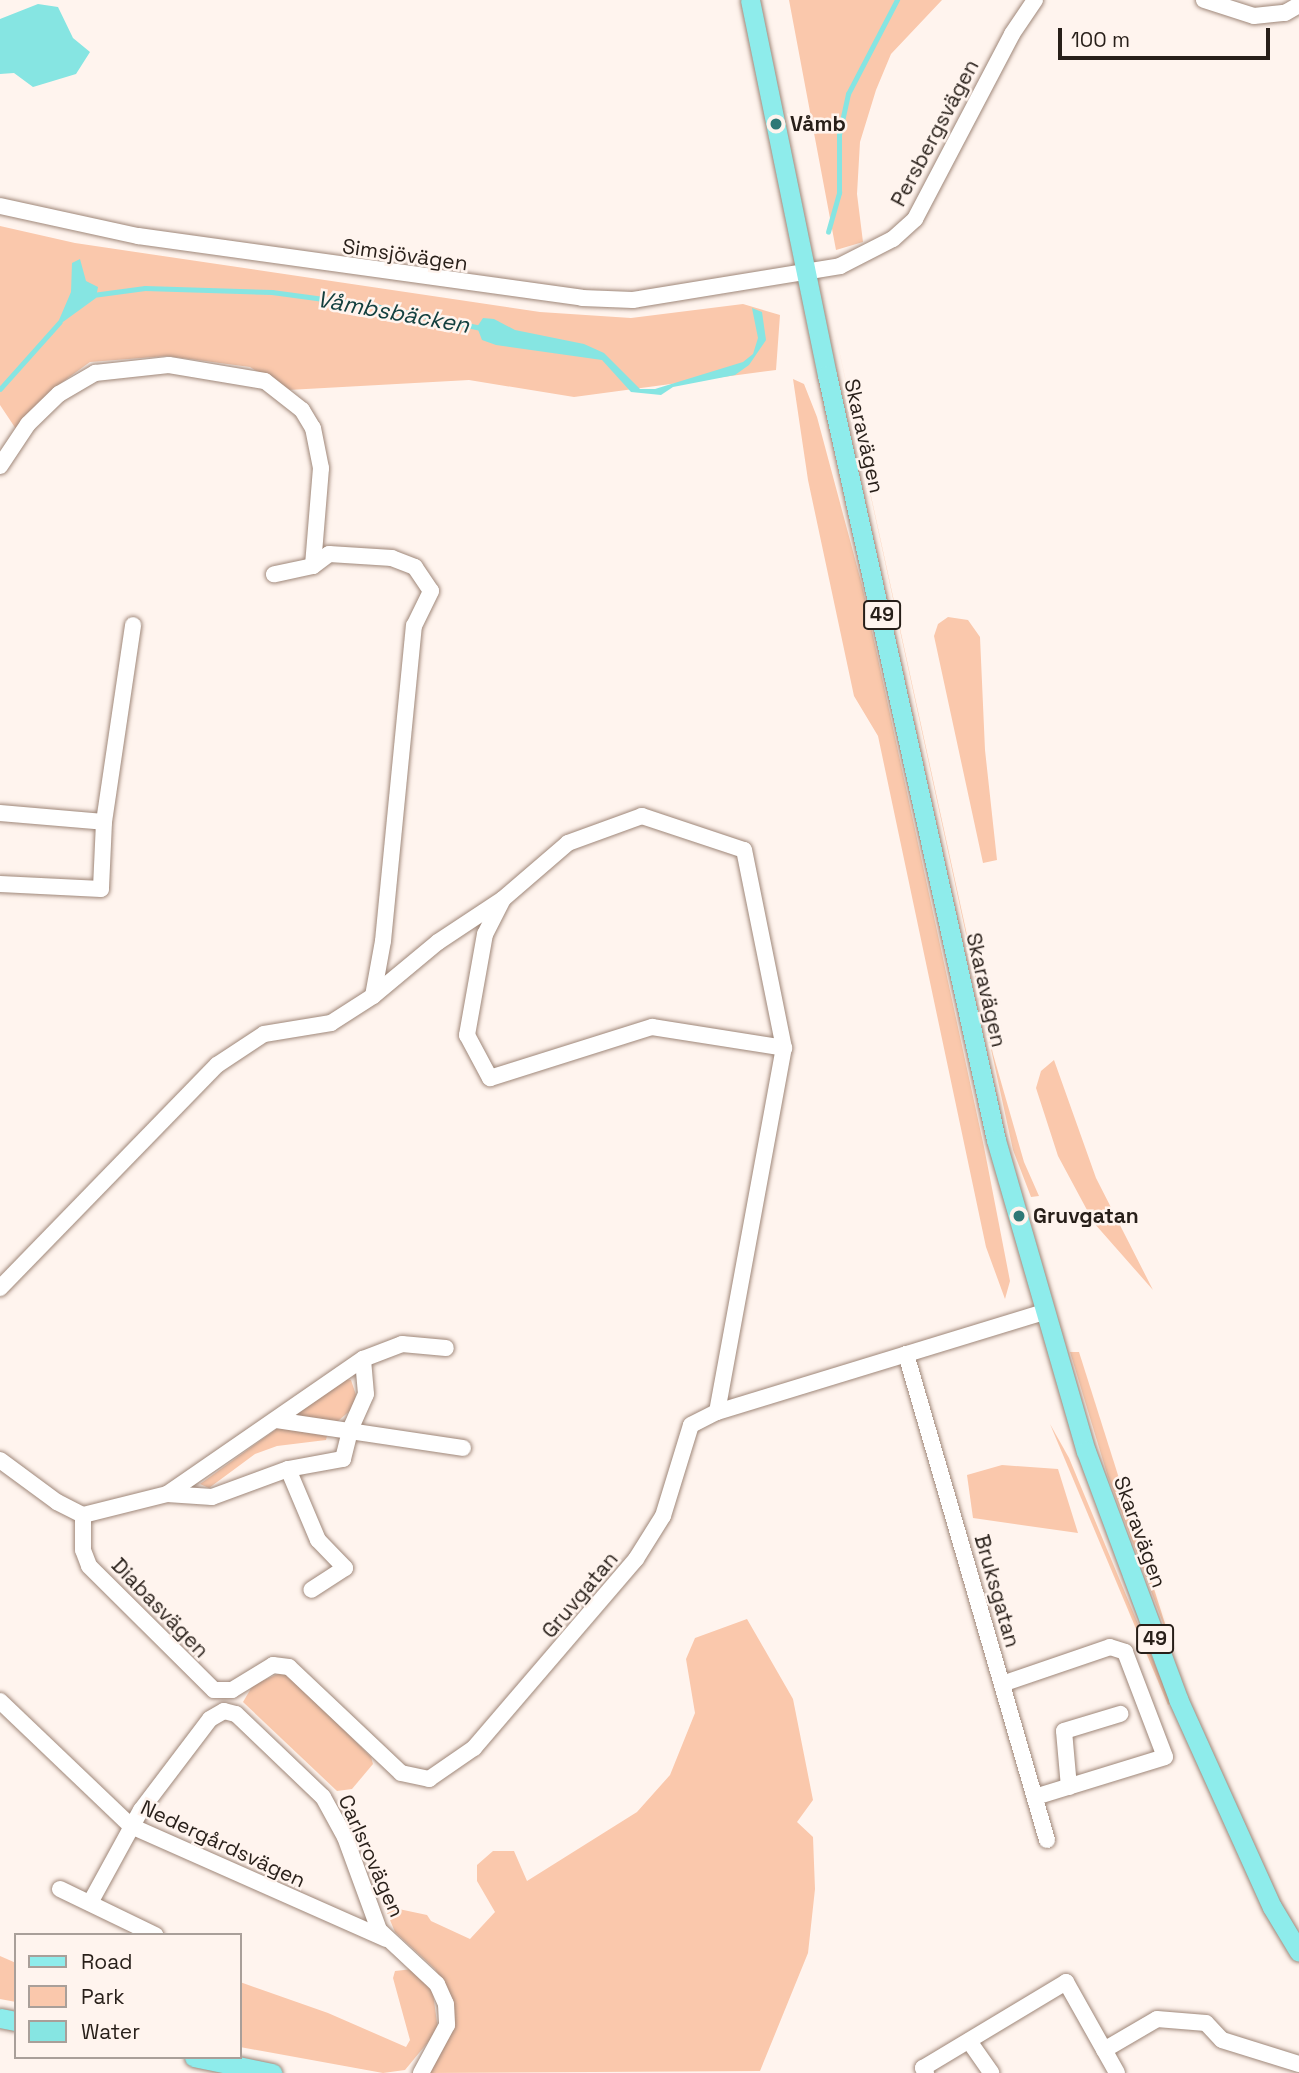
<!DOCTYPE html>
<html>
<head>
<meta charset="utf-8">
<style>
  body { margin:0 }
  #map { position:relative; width:1299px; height:2073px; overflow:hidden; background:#fff4ee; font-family:"Space Grotesk",sans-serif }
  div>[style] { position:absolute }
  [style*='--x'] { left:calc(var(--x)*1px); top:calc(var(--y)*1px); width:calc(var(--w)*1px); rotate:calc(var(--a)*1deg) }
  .green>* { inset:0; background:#fac8ac }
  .water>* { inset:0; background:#86e5e2 }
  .stream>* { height:4.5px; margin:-2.25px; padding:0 2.25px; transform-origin:2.25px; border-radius:2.25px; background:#86e5e2 }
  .roads { filter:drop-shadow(0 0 2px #9f8779) drop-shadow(0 0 2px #9f8779) }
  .minor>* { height:16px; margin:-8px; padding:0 8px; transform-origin:8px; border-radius:8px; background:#fff }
  .major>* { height:19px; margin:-9.5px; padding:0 9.5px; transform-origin:9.5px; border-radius:9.5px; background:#8eeceb }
  .dots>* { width:19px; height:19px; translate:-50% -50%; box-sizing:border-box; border:4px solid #fff4ee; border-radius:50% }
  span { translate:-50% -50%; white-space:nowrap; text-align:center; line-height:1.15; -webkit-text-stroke:5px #fff4ee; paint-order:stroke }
  .shield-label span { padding:2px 5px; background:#fff4ee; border:2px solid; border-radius:5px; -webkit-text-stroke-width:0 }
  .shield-label { font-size:19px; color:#281f19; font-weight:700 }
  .poi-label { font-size:21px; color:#281f19; font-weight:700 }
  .left { translate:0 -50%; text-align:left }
  .street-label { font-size:21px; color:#281f19 }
  .water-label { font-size:23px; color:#13403f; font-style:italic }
  .legend { position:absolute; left:14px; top:1933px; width:228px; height:126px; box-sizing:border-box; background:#fff4ee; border:2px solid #a99f99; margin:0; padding:9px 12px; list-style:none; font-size:21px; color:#281f19 }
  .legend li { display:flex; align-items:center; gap:14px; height:35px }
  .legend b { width:35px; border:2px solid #a99f99 }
  .scale { position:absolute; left:1058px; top:28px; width:212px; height:32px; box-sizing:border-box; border:4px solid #281f19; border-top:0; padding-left:9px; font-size:21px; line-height:24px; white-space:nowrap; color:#281f19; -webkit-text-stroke:5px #fff4ee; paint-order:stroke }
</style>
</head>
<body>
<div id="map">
  <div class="green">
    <div style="clip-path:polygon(789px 0,942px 0,891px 54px,876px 90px,860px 142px,857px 194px,863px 242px,836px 250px)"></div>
    <div style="clip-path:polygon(0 226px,75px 243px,540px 312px,631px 318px,743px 304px,780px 315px,776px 370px,574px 397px,469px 380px,288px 390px,250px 367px,167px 356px,90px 362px,50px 391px,16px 429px,0 405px)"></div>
    <div style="clip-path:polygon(829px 304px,993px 1054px,1024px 1162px,1039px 1196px,1031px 1197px,1013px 1150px)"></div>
    <div style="clip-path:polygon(793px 379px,804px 384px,817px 417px,862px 585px,984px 1147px,1010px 1281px,1005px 1299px,986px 1247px,878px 736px,854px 696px,808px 480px)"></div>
    <div style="clip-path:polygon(948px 617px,968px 620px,980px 637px,985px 750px,997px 860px,983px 863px,934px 636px,938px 624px)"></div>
    <div style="clip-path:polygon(1054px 1060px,1096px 1178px,1153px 1290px,1094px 1223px,1058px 1156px,1036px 1088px,1041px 1071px)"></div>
    <div style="clip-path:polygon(1070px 1352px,1079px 1352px,1175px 1655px,1108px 1477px)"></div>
    <div style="clip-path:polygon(344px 1379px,351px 1380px,356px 1395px,352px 1409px,338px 1421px,295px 1416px)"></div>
    <div style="clip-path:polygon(1050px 1424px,1069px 1458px,1171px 1703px,1168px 1705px)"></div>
    <div style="clip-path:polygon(278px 1428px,327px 1436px,326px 1440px,277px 1446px,255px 1454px,209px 1488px,200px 1484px)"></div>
    <div style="clip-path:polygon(1002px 1465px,1058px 1469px,1078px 1533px,973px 1518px,967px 1475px)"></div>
    <div style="clip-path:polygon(747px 1619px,793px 1699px,813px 1800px,797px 1822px,813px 1837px,815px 1889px,808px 1953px,760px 2071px,429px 2073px,454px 2027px,452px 1998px,435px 1969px,395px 1932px,382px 1901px,387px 1898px,394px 1908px,427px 1915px,431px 1921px,470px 1939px,495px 1912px,477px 1881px,477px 1865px,493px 1851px,514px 1851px,527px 1881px,637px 1812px,670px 1775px,695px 1713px,686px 1659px,695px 1638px)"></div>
    <div style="clip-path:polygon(278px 1674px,289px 1675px,371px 1757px,373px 1764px,352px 1789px,337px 1791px,243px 1702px,253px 1685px)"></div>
    <div style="clip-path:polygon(0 1956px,16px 1963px,16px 2002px,0 1999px)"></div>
    <div style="clip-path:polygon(413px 1969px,433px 1993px,438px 2030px,405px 2070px,383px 2073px,240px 2047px,240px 1982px,328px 2013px,406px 2047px,410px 2040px,393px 1978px,395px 1971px)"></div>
  </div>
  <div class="water">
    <div style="clip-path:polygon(38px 4px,58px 7px,73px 38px,90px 52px,76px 74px,33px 87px,14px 73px,0 74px,0 19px)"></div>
    <div style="clip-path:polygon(80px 259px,86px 281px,98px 287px,96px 298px,56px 327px,71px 292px,72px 263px)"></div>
    <div style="clip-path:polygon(752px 308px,762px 312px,766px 340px,749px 365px,735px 375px,673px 387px,661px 395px,631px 392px,602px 360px,496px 345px,482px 340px,477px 327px,483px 318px,494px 319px,515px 330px,584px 344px,604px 353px,640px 389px,655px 389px,743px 362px,753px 354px,758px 338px)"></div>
  </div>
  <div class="stream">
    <div style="--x:828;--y:232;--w:41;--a:-74.2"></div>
    <div style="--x:839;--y:193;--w:58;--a:-90"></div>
    <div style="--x:839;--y:135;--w:42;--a:-77.6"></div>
    <div style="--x:848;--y:94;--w:106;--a:-62.5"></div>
    <div style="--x:93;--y:295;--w:52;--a:-7.7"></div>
    <div style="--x:145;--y:288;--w:127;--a:1.8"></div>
    <div style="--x:272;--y:292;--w:104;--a:7.7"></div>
    <div style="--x:375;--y:306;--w:108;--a:11.7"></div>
    <div style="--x:0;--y:389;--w:89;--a:-48.2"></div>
  </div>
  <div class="roads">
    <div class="minor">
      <div style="--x:1204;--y:0;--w:52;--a:17.7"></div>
      <div style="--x:1254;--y:16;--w:31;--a:-6"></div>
      <div style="--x:1285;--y:13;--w:16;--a:-30"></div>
      <div style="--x:0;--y:206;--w:141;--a:12.3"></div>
      <div style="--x:138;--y:236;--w:448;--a:7.9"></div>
      <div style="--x:582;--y:298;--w:51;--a:2.2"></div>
      <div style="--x:633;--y:300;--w:210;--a:-9.3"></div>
      <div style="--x:840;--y:266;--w:59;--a:-27"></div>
      <div style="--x:893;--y:239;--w:30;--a:-42"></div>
      <div style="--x:915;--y:219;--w:209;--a:-62.3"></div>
      <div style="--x:1012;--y:34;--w:41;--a:-55.9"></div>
      <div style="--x:0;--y:466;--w:50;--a:-56.3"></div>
      <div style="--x:28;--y:424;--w:43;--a:-44.1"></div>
      <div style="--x:59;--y:394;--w:42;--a:-30.3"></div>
      <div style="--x:95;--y:373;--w:74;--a:-6.2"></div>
      <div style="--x:169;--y:365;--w:97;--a:9.5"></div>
      <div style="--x:265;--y:381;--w:47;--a:38.1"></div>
      <div style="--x:302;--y:410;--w:21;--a:59"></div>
      <div style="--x:313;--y:428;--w:41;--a:78.7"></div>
      <div style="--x:321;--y:468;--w:98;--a:94.7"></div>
      <div style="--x:313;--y:566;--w:40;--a:168"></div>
      <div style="--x:0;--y:813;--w:104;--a:4.9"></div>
      <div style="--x:104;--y:822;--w:67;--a:92.6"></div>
      <div style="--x:101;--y:889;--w:101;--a:-177.2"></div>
      <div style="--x:104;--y:822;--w:199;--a:-81.6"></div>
      <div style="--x:373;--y:996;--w:85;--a:-39.7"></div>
      <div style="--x:438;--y:942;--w:78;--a:-33.5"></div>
      <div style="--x:0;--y:1288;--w:311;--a:-45.8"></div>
      <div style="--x:217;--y:1065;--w:56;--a:-33.4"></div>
      <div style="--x:264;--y:1034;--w:68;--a:-9.3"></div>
      <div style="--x:331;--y:1023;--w:50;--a:-32.7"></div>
      <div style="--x:373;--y:996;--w:56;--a:-79.7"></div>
      <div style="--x:383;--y:941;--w:317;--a:-84.4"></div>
      <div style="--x:414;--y:626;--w:39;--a:-64"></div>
      <div style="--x:431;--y:591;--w:29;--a:-124"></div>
      <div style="--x:415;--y:567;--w:25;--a:-159"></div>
      <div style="--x:392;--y:558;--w:63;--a:-176.4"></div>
      <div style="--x:329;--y:554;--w:20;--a:143"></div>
      <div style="--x:906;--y:1354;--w:506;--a:73.82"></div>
      <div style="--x:717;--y:1412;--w:370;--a:-79.6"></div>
      <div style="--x:784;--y:1048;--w:202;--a:-101.4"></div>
      <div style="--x:744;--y:850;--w:108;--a:-161.6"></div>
      <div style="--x:642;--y:816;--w:79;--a:160"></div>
      <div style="--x:568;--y:843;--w:86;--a:139.3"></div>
      <div style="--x:503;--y:899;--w:39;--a:117"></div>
      <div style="--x:485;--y:934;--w:103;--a:100.1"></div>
      <div style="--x:467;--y:1035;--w:49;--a:61.9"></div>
      <div style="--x:490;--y:1078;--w:170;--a:-17.5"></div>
      <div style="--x:652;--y:1027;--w:134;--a:9"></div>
      <div style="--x:276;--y:1420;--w:189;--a:8.5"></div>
      <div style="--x:0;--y:1460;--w:71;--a:36.4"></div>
      <div style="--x:57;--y:1502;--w:29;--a:27"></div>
      <div style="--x:83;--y:1515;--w:35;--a:90"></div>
      <div style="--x:83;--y:1550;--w:17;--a:69"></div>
      <div style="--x:89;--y:1566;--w:176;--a:44.8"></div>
      <div style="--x:214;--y:1690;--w:18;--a:0"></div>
      <div style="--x:232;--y:1690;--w:48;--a:-31.4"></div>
      <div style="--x:273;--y:1665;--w:16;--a:7"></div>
      <div style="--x:289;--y:1667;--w:154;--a:43.4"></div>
      <div style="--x:401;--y:1773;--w:29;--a:12"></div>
      <div style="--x:429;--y:1779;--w:55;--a:-34.6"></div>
      <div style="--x:474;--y:1748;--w:249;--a:-49.4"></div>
      <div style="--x:636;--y:1559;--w:51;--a:-57.9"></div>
      <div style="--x:663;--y:1516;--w:95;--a:-72.9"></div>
      <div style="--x:691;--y:1425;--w:29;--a:-27"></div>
      <div style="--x:717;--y:1412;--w:343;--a:-17"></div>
      <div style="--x:288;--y:1469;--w:77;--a:67.1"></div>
      <div style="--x:318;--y:1540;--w:39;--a:46"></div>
      <div style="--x:345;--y:1568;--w:40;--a:147.1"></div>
      <div style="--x:167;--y:1494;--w:45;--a:3.8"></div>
      <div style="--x:212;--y:1497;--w:81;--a:-20.2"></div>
      <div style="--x:288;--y:1469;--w:56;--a:-10.3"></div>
      <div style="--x:343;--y:1459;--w:30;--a:-76"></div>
      <div style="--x:350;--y:1430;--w:39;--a:-66"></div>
      <div style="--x:366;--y:1394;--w:35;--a:-95"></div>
      <div style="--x:83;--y:1515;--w:87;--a:-14"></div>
      <div style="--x:167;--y:1494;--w:238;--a:-34.6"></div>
      <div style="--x:363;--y:1359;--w:42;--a:-21"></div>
      <div style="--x:402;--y:1344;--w:44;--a:5.2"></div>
      <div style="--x:1002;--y:1684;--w:114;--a:-18.9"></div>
      <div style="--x:1110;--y:1647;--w:16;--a:18"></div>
      <div style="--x:1125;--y:1652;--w:112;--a:69.1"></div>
      <div style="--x:1165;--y:1757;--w:136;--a:162.9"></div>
      <div style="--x:0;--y:1701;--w:181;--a:43.7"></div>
      <div style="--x:131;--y:1826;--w:279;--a:23.9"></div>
      <div style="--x:1069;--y:1787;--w:56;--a:-95.1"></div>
      <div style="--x:1064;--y:1731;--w:59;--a:-16.9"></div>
      <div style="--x:60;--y:1889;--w:106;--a:25.8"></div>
      <div style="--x:90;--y:1903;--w:106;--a:-61.3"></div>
      <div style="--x:141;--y:1810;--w:114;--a:-52.8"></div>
      <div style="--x:210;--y:1719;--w:16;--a:-30"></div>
      <div style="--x:224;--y:1711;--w:12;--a:14"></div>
      <div style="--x:236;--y:1714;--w:120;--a:43.7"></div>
      <div style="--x:323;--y:1797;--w:46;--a:61.2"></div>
      <div style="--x:345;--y:1837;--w:99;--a:69.9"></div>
      <div style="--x:379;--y:1930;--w:79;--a:43"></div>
      <div style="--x:437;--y:1984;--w:22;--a:66"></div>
      <div style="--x:446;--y:2004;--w:21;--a:87"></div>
      <div style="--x:447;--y:2025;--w:55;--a:118.4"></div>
      <div style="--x:969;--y:2041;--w:39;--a:55"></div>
      <div style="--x:1104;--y:2050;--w:61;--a:-30.3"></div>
      <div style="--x:1157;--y:2019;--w:49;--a:4.7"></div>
      <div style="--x:1206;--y:2023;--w:23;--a:47"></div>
      <div style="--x:1222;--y:2040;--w:81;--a:17.3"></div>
      <div style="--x:926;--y:2073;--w:6;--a:-121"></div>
      <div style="--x:923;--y:2068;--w:167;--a:-31"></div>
      <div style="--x:1066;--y:1982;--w:104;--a:60.7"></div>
    </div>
    <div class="major">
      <div style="--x:750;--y:0;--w:383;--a:78.4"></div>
      <div style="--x:827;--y:375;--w:783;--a:77.54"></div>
      <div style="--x:996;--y:1140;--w:324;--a:73.9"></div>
      <div style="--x:1086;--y:1451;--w:265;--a:69.6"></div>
      <div style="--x:1178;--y:1699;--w:228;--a:65.7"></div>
      <div style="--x:1272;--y:1907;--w:52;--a:59"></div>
      <div style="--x:0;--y:2018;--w:16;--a:11"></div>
      <div style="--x:194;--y:2057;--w:80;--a:11.6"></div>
    </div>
  </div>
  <div class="dots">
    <div style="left:776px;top:124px;background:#2f7876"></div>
    <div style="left:1019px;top:1216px;background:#2f7876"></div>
  </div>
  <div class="shield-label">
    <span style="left:882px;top:615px">49</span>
    <span style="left:1155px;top:1639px">49</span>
  </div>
  <div class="poi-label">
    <span class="left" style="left:790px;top:124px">Våmb</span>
    <span class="left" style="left:1033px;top:1216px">Gruvgatan</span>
  </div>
  <div class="street-label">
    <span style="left:935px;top:133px;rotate:-62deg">Persbergsvägen</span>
    <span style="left:405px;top:255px;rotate:8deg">Simsjövägen</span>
    <span style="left:864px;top:436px;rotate:77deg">Skaravägen</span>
    <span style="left:986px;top:990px;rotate:77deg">Skaravägen</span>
    <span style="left:1140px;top:1532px;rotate:70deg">Skaravägen</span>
    <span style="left:997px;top:1591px;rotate:74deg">Bruksgatan</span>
    <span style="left:580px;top:1595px;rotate:-50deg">Gruvgatan</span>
    <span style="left:160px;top:1608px;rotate:46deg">Diabasvägen</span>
    <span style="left:223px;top:1844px;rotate:25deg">Nedergårdsvägen</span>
    <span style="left:371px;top:1856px;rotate:66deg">Carlsrovägen</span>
  </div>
  <div class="water-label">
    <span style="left:393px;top:312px;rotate:10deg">Våmbsbäcken</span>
  </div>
  <ul class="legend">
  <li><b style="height:9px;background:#8eeceb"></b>Road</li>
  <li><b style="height:19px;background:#fac8ac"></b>Park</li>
  <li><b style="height:19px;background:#86e5e2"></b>Water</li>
  </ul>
  <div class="scale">100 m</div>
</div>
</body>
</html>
